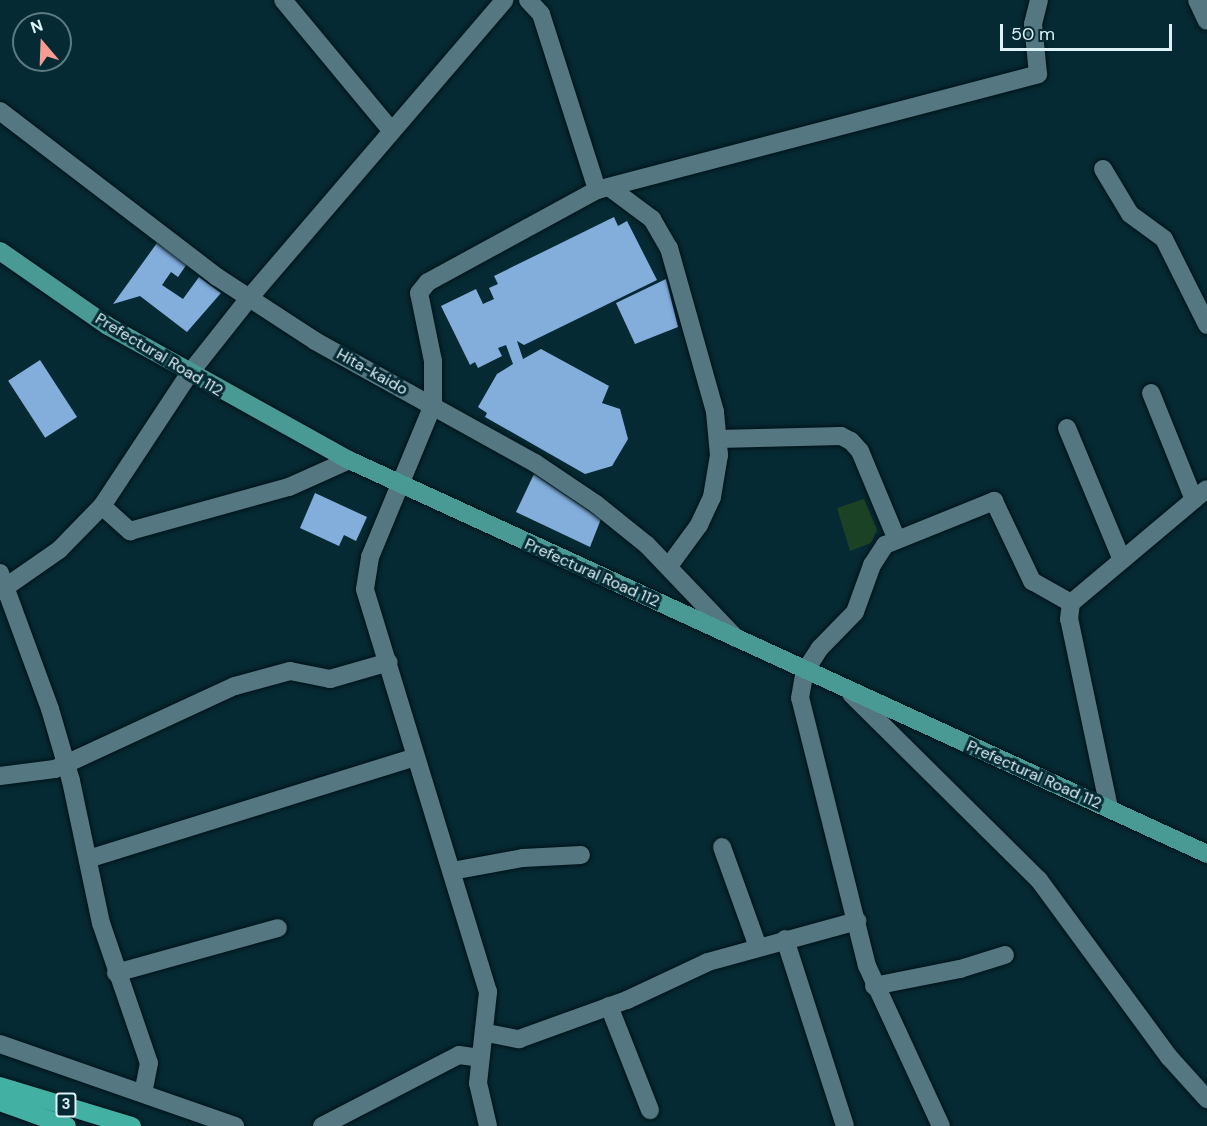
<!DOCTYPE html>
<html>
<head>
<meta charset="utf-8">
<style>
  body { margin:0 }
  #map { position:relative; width:1207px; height:1126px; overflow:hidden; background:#062a33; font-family:"DM Sans",sans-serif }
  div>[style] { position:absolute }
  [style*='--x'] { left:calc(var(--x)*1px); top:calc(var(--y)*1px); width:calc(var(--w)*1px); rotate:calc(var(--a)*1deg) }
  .green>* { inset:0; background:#1c4225 }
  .building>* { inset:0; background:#83aedc; transform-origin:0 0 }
  .roads { filter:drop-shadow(0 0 2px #001218) drop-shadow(0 0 2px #001218) }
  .minor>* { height:18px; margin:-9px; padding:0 9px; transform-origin:9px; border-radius:9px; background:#547781 }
  .major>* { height:18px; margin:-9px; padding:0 9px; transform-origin:9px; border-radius:9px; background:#499a95 }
  .highway>* { height:18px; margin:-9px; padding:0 9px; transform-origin:9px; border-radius:9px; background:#42b1a3 }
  span { translate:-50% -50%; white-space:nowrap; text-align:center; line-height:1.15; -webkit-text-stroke:6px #062a33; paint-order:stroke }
  .shield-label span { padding:2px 4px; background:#062a33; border:2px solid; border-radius:4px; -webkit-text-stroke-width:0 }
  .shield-label { font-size:15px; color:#def1f7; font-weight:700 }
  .street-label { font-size:16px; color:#def1f7 }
  .north { position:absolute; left:12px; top:12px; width:60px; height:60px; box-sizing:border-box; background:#062a33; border:2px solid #5c7a81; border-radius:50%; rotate:341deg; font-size:16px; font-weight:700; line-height:24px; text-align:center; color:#def1f7 }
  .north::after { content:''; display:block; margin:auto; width:21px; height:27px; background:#f59c93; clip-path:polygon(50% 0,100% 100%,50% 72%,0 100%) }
  .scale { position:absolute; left:1000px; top:24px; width:172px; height:27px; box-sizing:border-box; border:3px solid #def1f7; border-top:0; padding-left:8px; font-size:18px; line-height:21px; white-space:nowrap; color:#def1f7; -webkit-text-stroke:4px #062a33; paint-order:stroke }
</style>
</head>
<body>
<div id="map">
  <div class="green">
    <div style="clip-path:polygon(864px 499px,877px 530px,871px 543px,850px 551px,837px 508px)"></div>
  </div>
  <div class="building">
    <div style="clip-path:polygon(614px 217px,618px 226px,627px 221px,657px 280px,524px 345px,517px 341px,523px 359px,541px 349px,609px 386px,602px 403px,620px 409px,628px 439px,612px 466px,585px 474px,485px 417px,487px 413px,478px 407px,497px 374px,513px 364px,506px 345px,498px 348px,502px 356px,478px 368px,475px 362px,470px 365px,441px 306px,476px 289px,483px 304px,494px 299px,489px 288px,498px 284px,494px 276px)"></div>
    <div style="clip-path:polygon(157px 243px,187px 264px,178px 277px,171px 272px,162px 285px,183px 299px,199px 277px,221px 293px,187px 332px,140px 296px,113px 304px)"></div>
    <div style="clip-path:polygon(666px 279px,678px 327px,635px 344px,616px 303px)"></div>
    <div style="left:40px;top:360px;width:68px;height:38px;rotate:57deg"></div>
    <div style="clip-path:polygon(534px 474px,601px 519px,590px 547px,516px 512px)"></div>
    <div style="clip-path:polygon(315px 493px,367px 517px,356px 541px,344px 535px,339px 546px,300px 528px)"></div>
  </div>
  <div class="roads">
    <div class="minor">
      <div style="--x:283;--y:0;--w:169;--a:50.3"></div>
      <div style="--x:528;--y:0;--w:19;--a:47"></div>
      <div style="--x:541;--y:14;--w:185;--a:72.3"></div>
      <div style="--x:1197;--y:0;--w:23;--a:65"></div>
      <div style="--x:0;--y:111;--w:273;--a:37.4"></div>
      <div style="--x:217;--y:277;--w:117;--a:33.1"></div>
      <div style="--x:315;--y:341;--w:252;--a:29"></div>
      <div style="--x:535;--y:463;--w:73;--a:33.9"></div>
      <div style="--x:596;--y:504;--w:65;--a:38.8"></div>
      <div style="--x:647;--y:545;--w:129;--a:46.3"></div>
      <div style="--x:1103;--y:169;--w:52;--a:59"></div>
      <div style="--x:1130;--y:214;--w:42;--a:36.3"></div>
      <div style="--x:1164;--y:239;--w:96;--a:63.4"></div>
      <div style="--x:609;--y:187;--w:54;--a:36.7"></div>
      <div style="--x:652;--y:219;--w:34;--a:60"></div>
      <div style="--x:669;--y:248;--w:170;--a:74.3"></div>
      <div style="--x:715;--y:412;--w:43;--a:84.7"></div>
      <div style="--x:719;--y:455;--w:43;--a:99.5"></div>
      <div style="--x:712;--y:497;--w:31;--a:115"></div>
      <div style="--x:699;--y:525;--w:51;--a:126.2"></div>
      <div style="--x:1151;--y:393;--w:115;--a:68.1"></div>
      <div style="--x:1067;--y:428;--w:143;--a:67.4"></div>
      <div style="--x:718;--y:439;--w:123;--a:-1.4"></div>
      <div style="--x:841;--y:436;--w:11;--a:27"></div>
      <div style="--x:851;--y:441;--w:13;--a:48"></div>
      <div style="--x:860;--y:451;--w:96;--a:67.4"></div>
      <div style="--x:102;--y:506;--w:38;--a:42"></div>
      <div style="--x:130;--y:531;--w:165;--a:-15.5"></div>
      <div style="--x:289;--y:487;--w:66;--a:-24.2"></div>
      <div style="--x:0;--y:573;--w:145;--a:69.8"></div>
      <div style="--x:50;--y:709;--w:75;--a:73.7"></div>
      <div style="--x:71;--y:781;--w:145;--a:78.1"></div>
      <div style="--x:101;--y:923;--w:148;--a:71.1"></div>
      <div style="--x:149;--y:1063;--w:31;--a:101"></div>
      <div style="--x:0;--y:591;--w:72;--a:-34.8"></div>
      <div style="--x:59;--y:550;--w:62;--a:-45.7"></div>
      <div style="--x:102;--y:506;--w:158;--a:-56.6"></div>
      <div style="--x:189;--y:374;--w:98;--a:-51.6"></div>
      <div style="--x:250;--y:297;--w:391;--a:-49.4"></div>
      <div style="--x:851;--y:694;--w:264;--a:44.7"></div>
      <div style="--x:1039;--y:880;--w:220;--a:53.7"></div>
      <div style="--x:1169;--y:1057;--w:57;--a:47.9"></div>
      <div style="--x:0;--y:776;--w:55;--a:-7.3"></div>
      <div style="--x:55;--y:769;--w:198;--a:-24.8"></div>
      <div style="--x:235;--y:686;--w:57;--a:-15.3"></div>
      <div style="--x:290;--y:671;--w:41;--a:11.3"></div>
      <div style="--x:330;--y:679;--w:61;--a:-16.1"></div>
      <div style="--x:1109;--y:808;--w:193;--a:-101.9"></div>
      <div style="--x:1069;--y:619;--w:16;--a:-83"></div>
      <div style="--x:1071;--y:603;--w:177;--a:-40"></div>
      <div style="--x:722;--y:847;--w:106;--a:70.2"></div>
      <div style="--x:88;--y:859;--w:343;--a:-17.3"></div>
      <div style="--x:452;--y:871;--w:72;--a:-10.4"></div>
      <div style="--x:523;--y:858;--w:58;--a:-3"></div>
      <div style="--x:785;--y:939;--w:196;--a:72.2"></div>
      <div style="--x:116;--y:973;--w:168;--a:-15.5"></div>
      <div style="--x:874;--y:986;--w:88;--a:-11.2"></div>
      <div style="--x:960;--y:969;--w:47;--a:-17.3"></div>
      <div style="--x:609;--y:1006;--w:112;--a:68.5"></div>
      <div style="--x:487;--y:1033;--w:33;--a:11"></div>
      <div style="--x:519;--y:1039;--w:115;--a:-19.9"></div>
      <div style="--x:627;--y:1000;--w:89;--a:-25.1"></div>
      <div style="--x:708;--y:962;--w:155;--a:-15.4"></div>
      <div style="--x:0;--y:1044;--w:249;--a:19.2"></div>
      <div style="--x:322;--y:1126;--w:154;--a:-27.4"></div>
      <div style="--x:459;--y:1055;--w:21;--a:8"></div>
      <div style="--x:488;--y:1126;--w:44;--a:-103.1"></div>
      <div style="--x:478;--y:1083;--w:92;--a:-83.7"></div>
      <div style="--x:488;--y:992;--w:421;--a:-107"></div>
      <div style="--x:365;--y:589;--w:32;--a:-81"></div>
      <div style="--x:370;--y:557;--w:165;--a:-67.5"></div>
      <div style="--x:433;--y:405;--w:44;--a:-90"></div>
      <div style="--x:433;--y:361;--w:69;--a:-101.6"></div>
      <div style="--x:419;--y:293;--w:14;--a:-51"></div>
      <div style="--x:428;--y:282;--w:192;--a:-28.6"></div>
      <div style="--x:597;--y:190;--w:456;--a:-14.7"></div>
      <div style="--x:1038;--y:74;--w:50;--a:-95.7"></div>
      <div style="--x:1033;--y:24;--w:25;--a:-76"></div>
      <div style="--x:941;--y:1126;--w:176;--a:-114.8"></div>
      <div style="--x:867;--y:966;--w:276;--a:-104"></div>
      <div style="--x:800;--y:698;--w:27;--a:-80"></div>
      <div style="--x:805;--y:671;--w:27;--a:-57"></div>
      <div style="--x:820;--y:648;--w:50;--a:-45.8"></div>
      <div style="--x:855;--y:612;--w:50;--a:-70.1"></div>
      <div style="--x:872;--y:565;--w:24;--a:-57"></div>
      <div style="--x:885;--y:545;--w:118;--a:-22"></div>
      <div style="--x:994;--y:501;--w:89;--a:64.6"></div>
      <div style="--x:1032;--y:581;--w:45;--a:29.4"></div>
    </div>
    <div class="major">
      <div style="--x:0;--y:251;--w:131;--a:34.8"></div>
      <div style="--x:108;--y:326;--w:276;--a:29.1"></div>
      <div style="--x:349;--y:460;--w:944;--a:24.66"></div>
    </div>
    <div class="highway">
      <div style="--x:0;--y:1086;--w:138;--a:16.9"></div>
      <div style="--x:0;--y:1102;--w:71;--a:19.7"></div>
    </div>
  </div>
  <div class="shield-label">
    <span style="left:66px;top:1105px">3</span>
  </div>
  <div class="street-label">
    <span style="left:159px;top:355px;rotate:31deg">Prefectural Road 112</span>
    <span style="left:372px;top:372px;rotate:29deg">Hita-kaido</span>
    <span style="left:592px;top:573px;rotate:24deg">Prefectural Road 112</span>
    <span style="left:1034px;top:775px;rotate:24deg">Prefectural Road 112</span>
  </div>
  <div class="north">N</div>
  <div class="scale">50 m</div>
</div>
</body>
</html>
